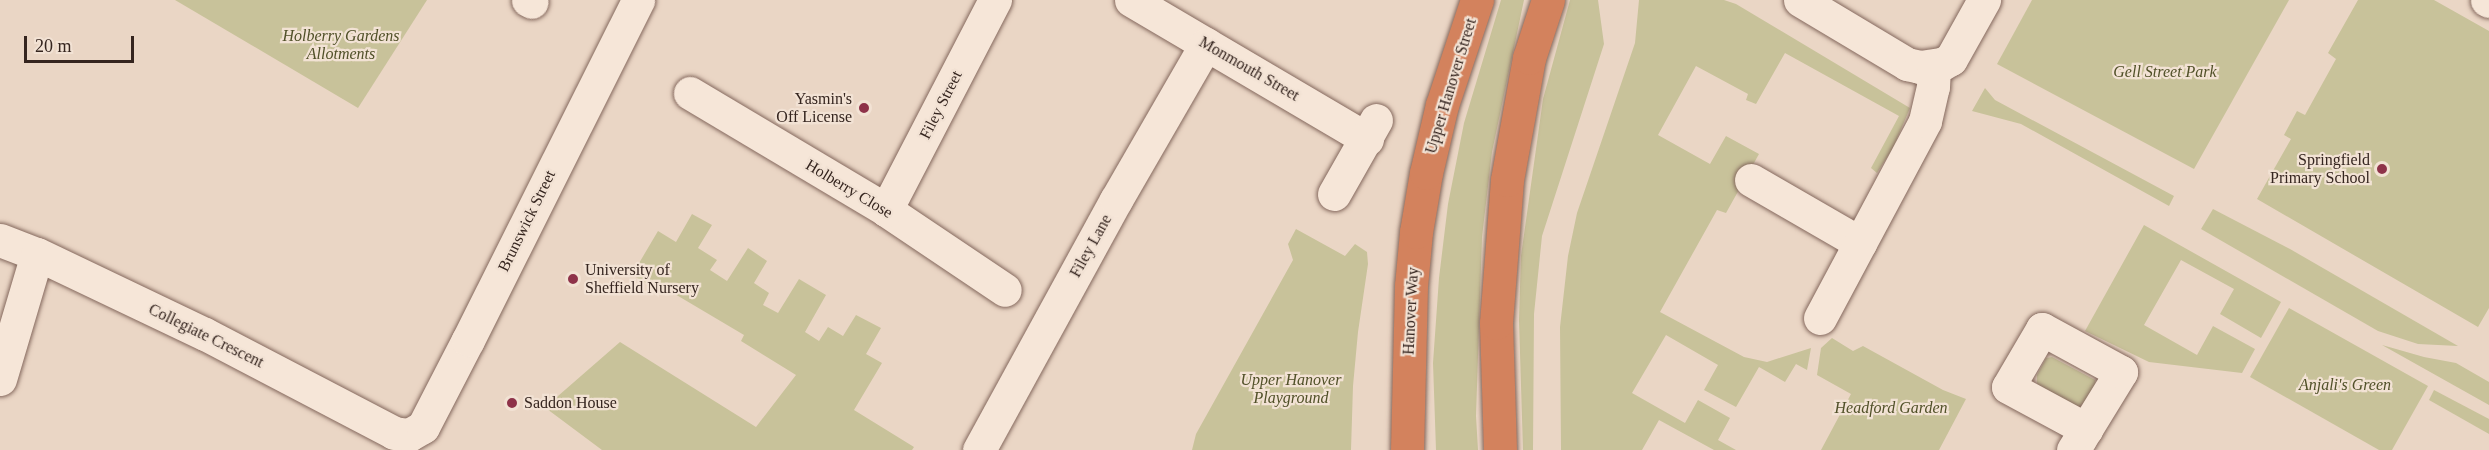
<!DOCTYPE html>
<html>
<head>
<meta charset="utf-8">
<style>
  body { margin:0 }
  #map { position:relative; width:2489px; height:450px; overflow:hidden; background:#ead6c5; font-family:"Times New Roman",serif }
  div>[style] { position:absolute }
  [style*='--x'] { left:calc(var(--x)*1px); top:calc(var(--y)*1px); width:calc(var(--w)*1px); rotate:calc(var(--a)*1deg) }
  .green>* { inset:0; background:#c8c29a }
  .roads { filter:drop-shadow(0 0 2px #84685d) drop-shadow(0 0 2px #84685d) }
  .street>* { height:33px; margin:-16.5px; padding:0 16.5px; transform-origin:16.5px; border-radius:16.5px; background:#f6e6d8 }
  .highway>* { height:33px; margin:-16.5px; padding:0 16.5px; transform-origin:16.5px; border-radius:16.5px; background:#d3825d }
  .dots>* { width:16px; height:16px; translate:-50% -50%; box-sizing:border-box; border:3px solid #f2e2d4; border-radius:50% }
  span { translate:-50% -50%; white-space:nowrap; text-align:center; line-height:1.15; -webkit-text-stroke:4.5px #f2e2d4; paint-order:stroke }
  .park-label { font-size:16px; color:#505028; font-style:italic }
  .street-label { font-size:16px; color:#35251f }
  .poi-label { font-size:16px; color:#35251f }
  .right { translate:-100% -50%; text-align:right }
  .left { translate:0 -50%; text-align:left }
  .scale { position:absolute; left:24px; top:36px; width:110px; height:27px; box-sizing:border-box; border:3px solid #35251f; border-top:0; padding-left:8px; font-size:18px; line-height:21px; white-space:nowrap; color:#35251f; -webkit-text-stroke:4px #f2e2d4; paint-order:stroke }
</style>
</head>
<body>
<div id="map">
  <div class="green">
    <div style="clip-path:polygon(175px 0,427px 0,358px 108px)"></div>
    <div style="clip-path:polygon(1501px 0,1524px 0,1492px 152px,1482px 237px,1476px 416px,1478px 450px,1436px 450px,1433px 363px,1439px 278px,1448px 204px,1464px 123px)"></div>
    <div style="clip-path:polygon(1570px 0,1598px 0,1604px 44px,1542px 236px,1534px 314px,1533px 450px,1523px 450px,1519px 320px,1521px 256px,1543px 99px)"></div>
    <div style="clip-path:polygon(1639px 0,1724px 0,1736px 4px,1910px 108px,1893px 148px,1877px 173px,1871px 168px,1899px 116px,1785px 53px,1756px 104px,1746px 100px,1748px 94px,1696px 66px,1658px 135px,1710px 164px,1726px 136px,1759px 154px,1726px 213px,1717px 210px,1660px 312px,1744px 357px,1767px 362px,1811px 348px,1807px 370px,1796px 364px,1785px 382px,1759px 367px,1736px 407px,1704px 390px,1718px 365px,1666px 335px,1632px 393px,1685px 423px,1698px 400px,1730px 418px,1718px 440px,1736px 450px,1714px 450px,1659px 420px,1642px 450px,1561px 450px,1560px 327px,1568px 256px,1577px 213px,1635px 43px)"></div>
    <div style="clip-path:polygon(2032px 0,2289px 0,2194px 169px,1997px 64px)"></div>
    <div style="clip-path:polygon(2358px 0,2434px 0,2489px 31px,2489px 308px,2478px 327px,2257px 199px,2291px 139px,2284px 135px,2297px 111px,2305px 115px,2336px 59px,2328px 53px)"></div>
    <div style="clip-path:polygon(1985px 88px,1995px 100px,2174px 196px,2169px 206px,2021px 124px,1972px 111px)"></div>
    <div style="clip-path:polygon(2213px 209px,2290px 249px,2458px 346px,2418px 344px,2378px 331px,2201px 229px)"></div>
    <div style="clip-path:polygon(692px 214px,712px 225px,698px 248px,717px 260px,710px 270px,727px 281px,748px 248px,767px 261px,754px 283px,769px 293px,763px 305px,778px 313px,799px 279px,826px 295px,805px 332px,819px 341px,828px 327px,843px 336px,856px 315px,881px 328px,866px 354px,882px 363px,854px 410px,914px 447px,912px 450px,602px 450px,547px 409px,558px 396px,620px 342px,756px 427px,796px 375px,741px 341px,744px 335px,663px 287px,660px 291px,632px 275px,658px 231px,676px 242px)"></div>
    <div style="clip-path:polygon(2144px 225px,2281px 302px,2261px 338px,2220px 314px,2234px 289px,2181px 260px,2144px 325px,2197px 355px,2213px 326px,2255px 349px,2242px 373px,2149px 362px,2085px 331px)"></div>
    <div style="clip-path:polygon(1296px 229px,1345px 256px,1355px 244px,1367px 252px,1368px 264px,1358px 332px,1353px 386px,1351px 450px,1192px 450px,1196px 434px,1293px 260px,1288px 244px)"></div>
    <div style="clip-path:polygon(2289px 308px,2428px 386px,2392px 450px,2379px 450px,2250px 377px)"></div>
    <div style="clip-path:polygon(1832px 338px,1853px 351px,1863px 346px,1943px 390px,1966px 399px,1939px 450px,1821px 450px,1851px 394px,1817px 375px,1821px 348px)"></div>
    <div style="clip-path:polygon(2382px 345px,2424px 357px,2456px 363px,2489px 382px,2489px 405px)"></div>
    <div style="clip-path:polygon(2052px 357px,2095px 380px,2096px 389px,2079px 408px,2037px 384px,2037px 375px,2046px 358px)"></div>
    <div style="clip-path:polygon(2434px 390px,2489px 419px,2489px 434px,2429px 400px)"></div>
  </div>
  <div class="roads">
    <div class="street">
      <div style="--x:528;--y:0;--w:4;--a:27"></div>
      <div style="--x:1131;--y:0;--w:274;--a:30.5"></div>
      <div style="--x:1800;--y:0;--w:125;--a:30.9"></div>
      <div style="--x:1907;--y:64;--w:13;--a:13"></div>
      <div style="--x:1920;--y:67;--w:22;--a:-8"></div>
      <div style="--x:1942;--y:64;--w:10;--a:-29"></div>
      <div style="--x:1951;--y:59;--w:68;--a:-60.8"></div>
      <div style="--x:2487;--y:0;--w:2;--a:27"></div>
      <div style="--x:690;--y:93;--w:228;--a:30.8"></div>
      <div style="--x:886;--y:210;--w:143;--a:33.9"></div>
      <div style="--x:1751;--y:180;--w:126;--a:30"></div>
      <div style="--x:1334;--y:194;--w:85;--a:-60.4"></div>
      <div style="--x:886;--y:210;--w:237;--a:-62.6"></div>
      <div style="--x:0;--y:240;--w:40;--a:21"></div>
      <div style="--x:37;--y:254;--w:186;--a:25.5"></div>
      <div style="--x:205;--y:334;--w:213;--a:27.6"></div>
      <div style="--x:394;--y:433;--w:15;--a:8"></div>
      <div style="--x:409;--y:435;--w:16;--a:-30"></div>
      <div style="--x:423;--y:427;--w:98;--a:-62.7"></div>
      <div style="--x:468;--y:340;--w:380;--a:-63.4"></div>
      <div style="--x:1820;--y:318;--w:223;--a:-61.9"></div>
      <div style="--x:1925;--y:121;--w:35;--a:-77"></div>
      <div style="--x:1933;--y:87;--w:21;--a:-87"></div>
      <div style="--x:0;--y:379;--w:130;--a:-73.5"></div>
      <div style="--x:979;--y:450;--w:285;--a:-61.3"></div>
      <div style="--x:1116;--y:200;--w:180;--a:-60"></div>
      <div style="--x:2073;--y:450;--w:13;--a:-58"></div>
      <div style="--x:2080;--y:439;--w:12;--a:-59"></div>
      <div style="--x:2086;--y:429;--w:67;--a:-58.4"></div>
      <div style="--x:2121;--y:372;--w:90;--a:-151.4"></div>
      <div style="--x:2042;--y:329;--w:67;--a:120.4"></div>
      <div style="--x:2008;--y:387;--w:89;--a:28.3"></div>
    </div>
    <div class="highway">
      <div style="--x:1407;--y:450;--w:164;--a:-88.6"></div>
      <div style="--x:1411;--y:286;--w:54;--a:-84.7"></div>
      <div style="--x:1416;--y:232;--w:60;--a:-80.4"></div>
      <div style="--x:1426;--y:173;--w:70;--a:-76.8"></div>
      <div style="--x:1442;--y:105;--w:111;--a:-71.6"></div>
      <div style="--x:1500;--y:450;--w:127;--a:-91.8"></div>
      <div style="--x:1496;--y:323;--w:143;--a:-85.6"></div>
      <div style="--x:1507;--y:180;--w:124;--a:-79.8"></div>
      <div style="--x:1529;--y:58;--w:61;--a:-71.9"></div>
    </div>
  </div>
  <div class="dots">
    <div style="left:864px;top:108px;background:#8e3249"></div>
    <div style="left:2382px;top:169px;background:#8e3249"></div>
    <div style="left:573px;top:279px;background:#8e3249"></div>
    <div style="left:512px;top:403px;background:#8e3249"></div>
  </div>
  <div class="park-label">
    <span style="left:341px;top:45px">Holberry Gardens<br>Allotments</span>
    <span style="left:2165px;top:72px">Gell Street Park</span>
    <span style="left:1291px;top:389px">Upper Hanover<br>Playground</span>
    <span style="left:2345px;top:385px">Anjali's Green</span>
    <span style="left:1891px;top:408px">Headford Garden</span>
  </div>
  <div class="street-label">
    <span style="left:1249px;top:69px;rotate:30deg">Monmouth Street</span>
    <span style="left:1451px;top:86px;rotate:-73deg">Upper Hanover Street</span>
    <span style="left:941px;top:105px;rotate:-63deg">Filey Street</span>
    <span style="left:849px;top:189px;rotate:31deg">Holberry Close</span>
    <span style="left:527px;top:221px;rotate:-64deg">Brunswick Street</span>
    <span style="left:1091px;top:246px;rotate:-61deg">Filey Lane</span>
    <span style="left:1411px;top:311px;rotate:-87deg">Hanover Way</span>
    <span style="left:206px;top:336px;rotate:26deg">Collegiate Crescent</span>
  </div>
  <div class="poi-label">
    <span class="right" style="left:852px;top:108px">Yasmin's<br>Off License</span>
    <span class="right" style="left:2370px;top:169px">Springfield<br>Primary School</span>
    <span class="left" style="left:585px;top:279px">University of<br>Sheffield Nursery</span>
    <span class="left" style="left:524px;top:403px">Saddon House</span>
  </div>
  <div class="scale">20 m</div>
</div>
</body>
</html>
